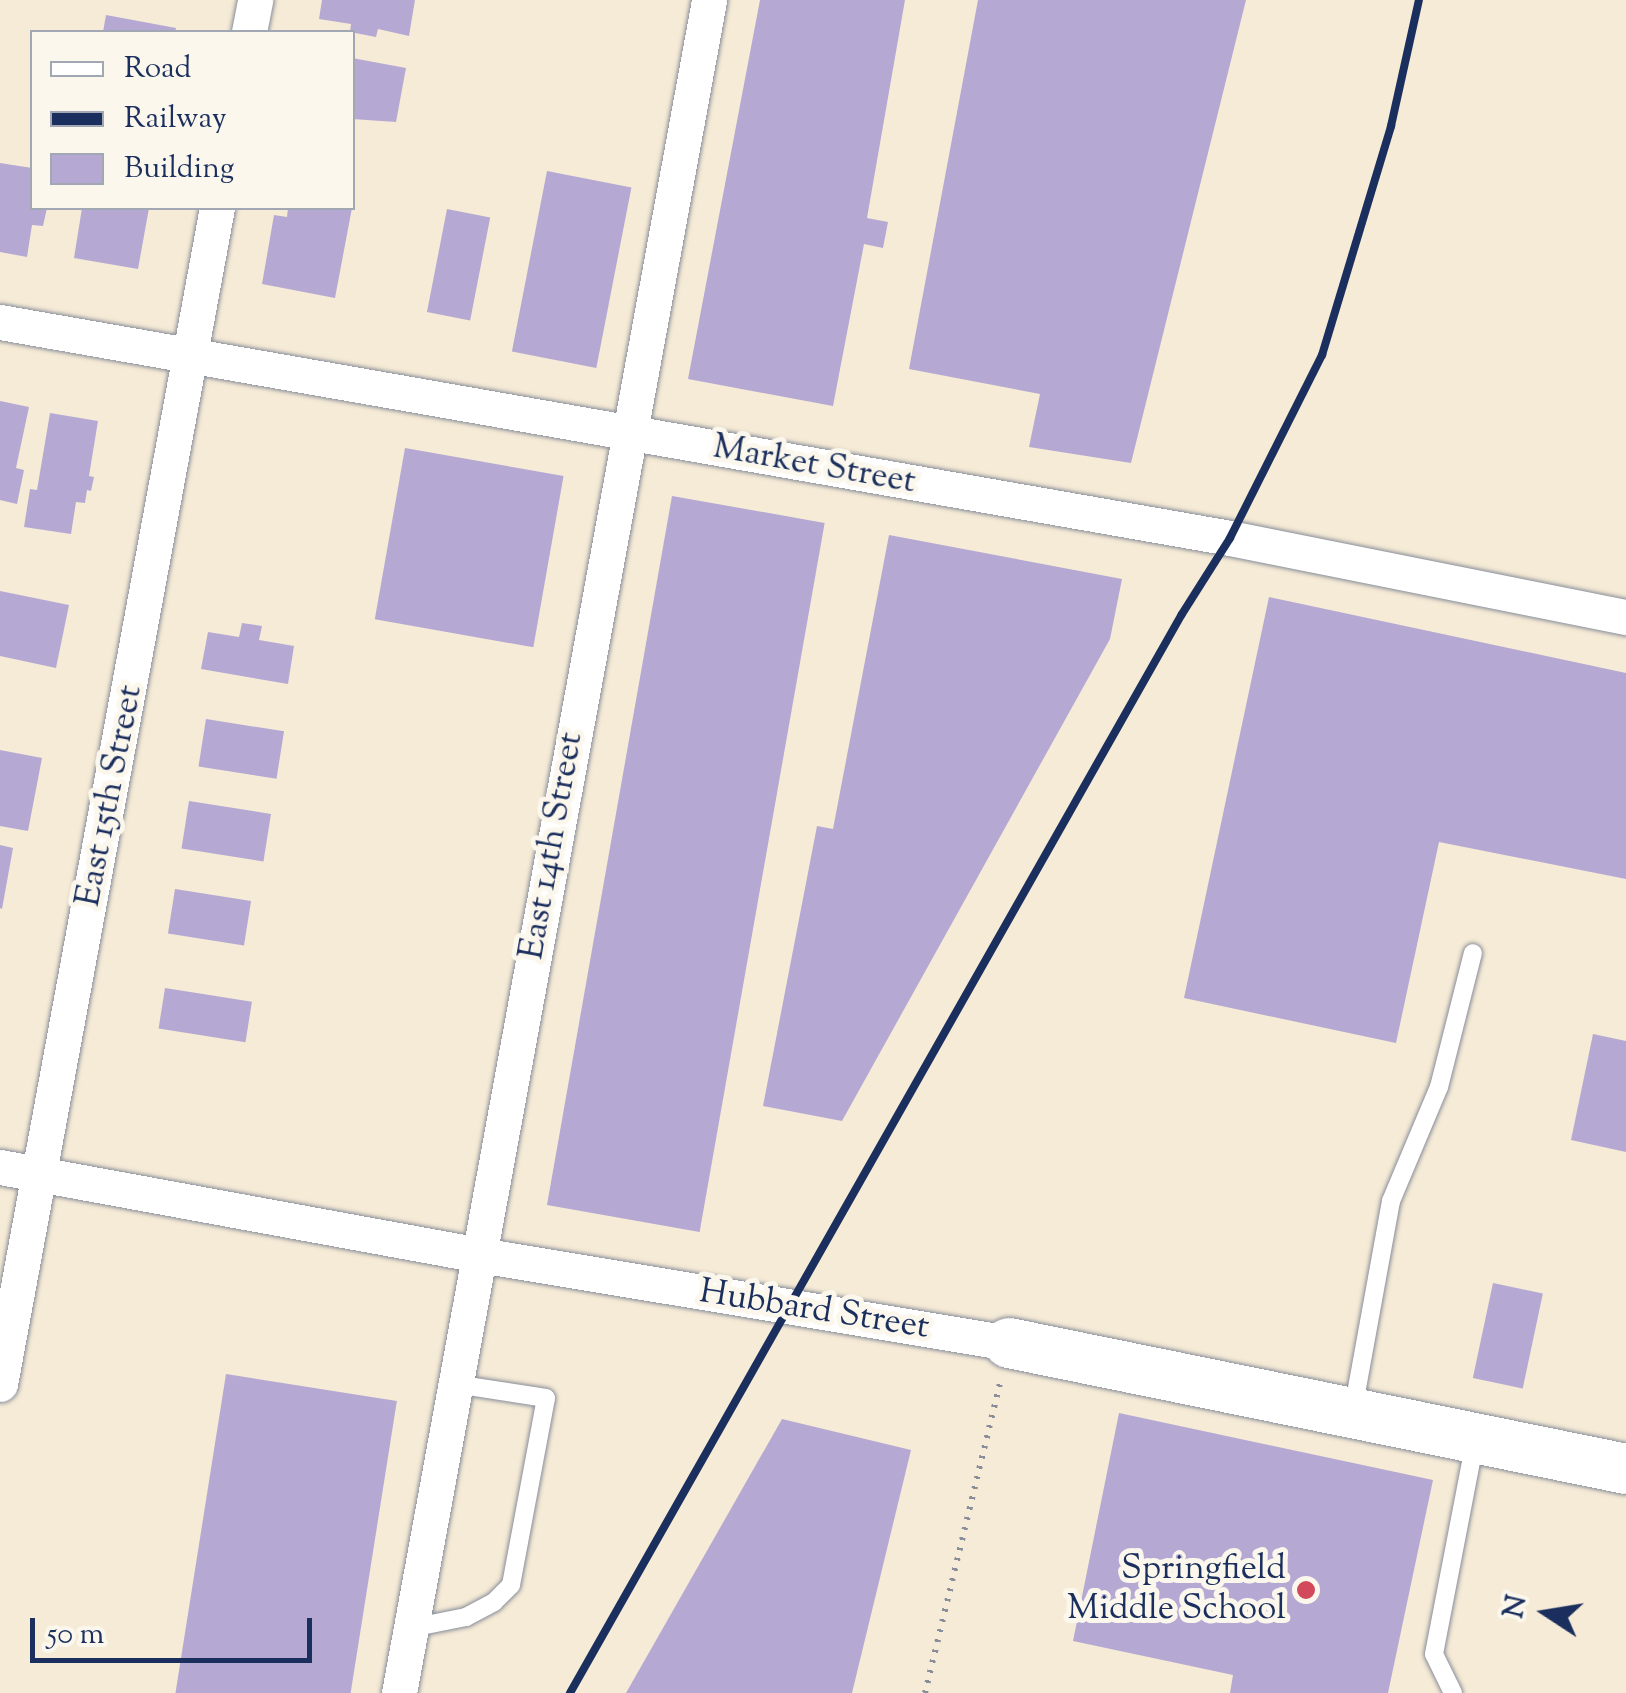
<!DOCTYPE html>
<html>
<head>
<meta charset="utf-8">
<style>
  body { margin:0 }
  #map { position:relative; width:1626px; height:1693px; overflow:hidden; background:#f6ebd6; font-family:"Sorts Mill Goudy",serif }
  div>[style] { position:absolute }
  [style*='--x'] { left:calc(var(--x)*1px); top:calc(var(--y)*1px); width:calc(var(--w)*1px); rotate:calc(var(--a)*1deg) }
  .building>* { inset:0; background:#b5a9d3; transform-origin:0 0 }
  .path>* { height:6px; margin-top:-3px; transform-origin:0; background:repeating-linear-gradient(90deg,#888d9a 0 2.5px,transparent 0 10.5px) }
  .roads { filter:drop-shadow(0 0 2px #888d9a) drop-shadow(0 0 2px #888d9a) }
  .lane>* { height:18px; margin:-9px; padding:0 9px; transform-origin:9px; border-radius:9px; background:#fff }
  .street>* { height:35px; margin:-17.5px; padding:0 17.5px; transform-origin:17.5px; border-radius:17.5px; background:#fff }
  .secondary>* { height:50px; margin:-25px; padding:0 25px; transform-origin:25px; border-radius:25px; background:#fff }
  .rail>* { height:8px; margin:-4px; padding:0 4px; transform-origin:4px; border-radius:4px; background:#1b2f5e }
  .dots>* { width:28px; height:28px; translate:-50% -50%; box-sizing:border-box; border:5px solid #fbf7ec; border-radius:50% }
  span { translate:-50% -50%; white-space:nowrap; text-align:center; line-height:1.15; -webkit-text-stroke:10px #fbf7ec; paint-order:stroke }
  .street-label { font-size:35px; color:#1b2f5e }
  .poi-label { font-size:35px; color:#1b2f5e }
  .right { translate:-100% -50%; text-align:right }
  .legend { position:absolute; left:30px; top:30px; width:325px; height:180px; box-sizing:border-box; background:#fbf7ec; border:2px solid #a1a7b3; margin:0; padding:12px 18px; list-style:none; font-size:30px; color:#1b2f5e }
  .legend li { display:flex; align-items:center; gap:20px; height:50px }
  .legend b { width:50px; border:2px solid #a1a7b3 }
  .north { position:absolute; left:1496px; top:1563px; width:100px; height:100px; -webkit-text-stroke:8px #fbf7ec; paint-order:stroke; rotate:282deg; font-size:28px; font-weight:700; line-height:40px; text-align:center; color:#1b2f5e }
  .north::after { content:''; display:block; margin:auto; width:35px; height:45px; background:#1b2f5e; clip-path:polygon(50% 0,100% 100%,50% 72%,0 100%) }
  .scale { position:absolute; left:30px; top:1618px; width:282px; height:45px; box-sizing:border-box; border:5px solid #1b2f5e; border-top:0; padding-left:12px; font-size:30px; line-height:35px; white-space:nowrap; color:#1b2f5e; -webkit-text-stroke:8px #fbf7ec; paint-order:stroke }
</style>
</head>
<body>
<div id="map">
  <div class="building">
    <div style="clip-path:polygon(322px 0,415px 0,409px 36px,378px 29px,376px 37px,350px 32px,351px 24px,319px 19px)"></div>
    <div style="clip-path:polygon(760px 0,905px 0,867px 218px,888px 222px,883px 248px,864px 244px,833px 406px,688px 379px)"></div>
    <div style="clip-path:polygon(978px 0,1246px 0,1131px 463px,1029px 447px,1040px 394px,909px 369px)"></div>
    <div style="clip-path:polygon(106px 15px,176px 28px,175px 32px,103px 32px)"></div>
    <div style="clip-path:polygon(352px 58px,406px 68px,396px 122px,352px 119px)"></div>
    <div style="clip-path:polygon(0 163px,32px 168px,32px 208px,47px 208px,43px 226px,32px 225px,27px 257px,0 252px)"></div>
    <div style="left:547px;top:171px;width:86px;height:184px;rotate:11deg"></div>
    <div style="clip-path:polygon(82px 208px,149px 208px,138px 269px,74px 258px)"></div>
    <div style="clip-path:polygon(288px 208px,352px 208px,335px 298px,262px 284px,274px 215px,287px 217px)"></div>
    <div style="left:447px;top:209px;width:44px;height:105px;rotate:11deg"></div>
    <div style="clip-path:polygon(0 401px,29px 407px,16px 468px,24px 470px,17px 504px,0 500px)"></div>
    <div style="clip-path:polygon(50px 413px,98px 421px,89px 476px,94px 477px,91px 491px,87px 490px,85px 503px,76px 502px,71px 534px,24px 527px,30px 489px,37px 490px)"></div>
    <div style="left:405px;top:448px;width:161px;height:174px;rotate:10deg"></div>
    <div style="left:672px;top:496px;width:155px;height:720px;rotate:10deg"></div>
    <div style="clip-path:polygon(889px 535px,1122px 579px,1110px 639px,842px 1121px,763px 1106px,817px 826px,833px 829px)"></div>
    <div style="clip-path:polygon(0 591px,69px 605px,56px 668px,0 656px)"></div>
    <div style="clip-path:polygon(1269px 597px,1626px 673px,1626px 879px,1439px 842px,1396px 1043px,1184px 998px)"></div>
    <div style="clip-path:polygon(242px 623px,262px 626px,259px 640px,294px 646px,288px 684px,201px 669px,208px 632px,239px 637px)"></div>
    <div style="left:206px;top:719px;width:79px;height:48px;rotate:9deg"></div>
    <div style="clip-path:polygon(0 750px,42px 758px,28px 831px,0 826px)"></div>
    <div style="left:189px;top:801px;width:83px;height:48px;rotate:9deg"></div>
    <div style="clip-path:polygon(0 845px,13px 848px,2px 909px,0 908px)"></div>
    <div style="left:175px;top:889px;width:77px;height:45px;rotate:9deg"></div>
    <div style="left:165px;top:988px;width:88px;height:41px;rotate:9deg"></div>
    <div style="clip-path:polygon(1593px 1034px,1626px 1041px,1626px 1152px,1571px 1140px)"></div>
    <div style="left:1493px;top:1283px;width:51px;height:97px;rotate:12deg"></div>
    <div style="left:226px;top:1374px;width:173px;height:323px;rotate:9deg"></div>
    <div style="clip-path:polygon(1119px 1413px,1433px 1480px,1388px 1693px,1230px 1693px,1233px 1675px,1073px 1641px)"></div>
    <div style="clip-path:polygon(782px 1419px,911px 1450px,852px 1693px,626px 1693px)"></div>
  </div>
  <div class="path">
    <div style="--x:925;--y:1693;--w:319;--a:-76.4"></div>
  </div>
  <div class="roads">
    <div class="lane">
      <div style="--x:1353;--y:1410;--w:212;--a:-79.7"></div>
      <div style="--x:1391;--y:1201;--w:124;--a:-67.2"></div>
      <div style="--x:1439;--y:1087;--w:138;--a:-75.8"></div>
      <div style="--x:411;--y:1628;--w:56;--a:-11.3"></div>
      <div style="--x:466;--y:1617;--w:32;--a:-28"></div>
      <div style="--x:494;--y:1602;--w:24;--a:-45"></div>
      <div style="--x:511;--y:1585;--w:190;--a:-79.4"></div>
      <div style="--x:546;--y:1398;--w:91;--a:-171.2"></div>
      <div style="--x:1453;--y:1693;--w:43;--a:-116"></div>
      <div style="--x:1434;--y:1654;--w:217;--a:-79.1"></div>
    </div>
    <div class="street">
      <div style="--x:249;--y:32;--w:33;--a:-79"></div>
      <div style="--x:0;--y:322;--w:1249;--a:9.96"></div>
      <div style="--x:1230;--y:538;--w:404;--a:11.3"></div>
      <div style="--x:0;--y:1167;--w:488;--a:10.4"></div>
      <div style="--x:480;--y:1255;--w:536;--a:9.44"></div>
      <div style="--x:0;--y:1384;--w:1196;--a:-79.55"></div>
      <div style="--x:399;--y:1693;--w:1721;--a:-79.62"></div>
    </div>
    <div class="secondary">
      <div style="--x:1009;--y:1343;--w:630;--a:11.54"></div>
    </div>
  </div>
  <div class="rail">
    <div style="--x:570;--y:1693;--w:1240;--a:-60.44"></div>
    <div style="--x:1182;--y:614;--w:90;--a:-57.7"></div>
    <div style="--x:1230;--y:538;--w:205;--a:-63.3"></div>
    <div style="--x:1322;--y:355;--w:239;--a:-73.2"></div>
    <div style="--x:1391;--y:126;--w:129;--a:-77.5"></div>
  </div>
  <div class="dots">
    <div style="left:1306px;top:1590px;background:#d1495b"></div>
  </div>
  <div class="street-label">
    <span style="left:814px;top:466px;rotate:10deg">Market Street</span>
    <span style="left:111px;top:796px;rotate:-79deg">East 15th Street</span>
    <span style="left:553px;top:846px;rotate:-80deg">East 14th Street</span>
    <span style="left:814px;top:1311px;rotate:9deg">Hubbard Street</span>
  </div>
  <div class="poi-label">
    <span class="right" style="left:1286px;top:1590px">Springfield<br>Middle School</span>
  </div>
  <ul class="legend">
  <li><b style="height:12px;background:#fff"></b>Road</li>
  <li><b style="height:12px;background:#1b2f5e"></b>Railway</li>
  <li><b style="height:28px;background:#b5a9d3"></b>Building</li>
  </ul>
  <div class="north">N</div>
  <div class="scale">50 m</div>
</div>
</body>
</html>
